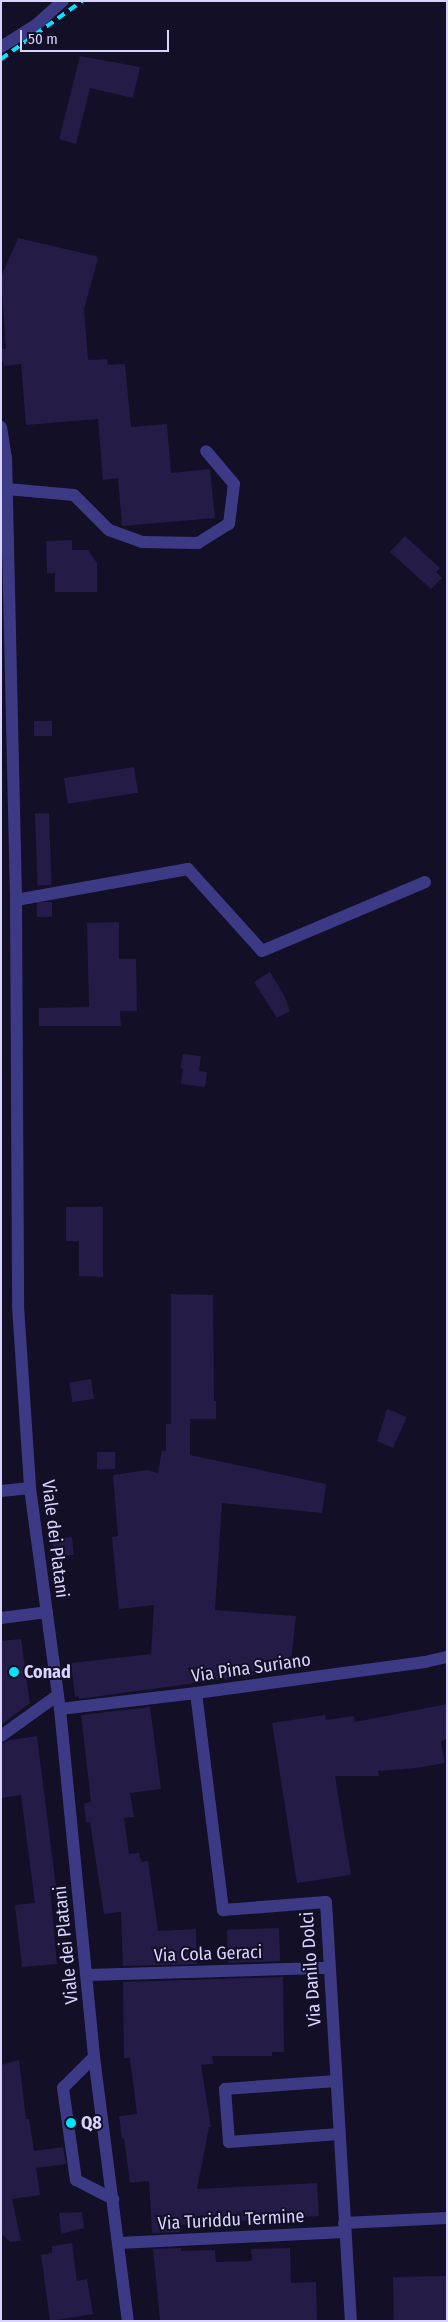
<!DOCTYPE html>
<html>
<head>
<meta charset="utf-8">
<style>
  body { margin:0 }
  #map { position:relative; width:448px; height:2322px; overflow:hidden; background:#130f26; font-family:"Fira Sans Condensed",sans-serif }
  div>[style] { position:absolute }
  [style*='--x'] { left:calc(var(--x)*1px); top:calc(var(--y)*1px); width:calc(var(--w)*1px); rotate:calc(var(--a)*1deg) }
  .building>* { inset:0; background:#241b47; transform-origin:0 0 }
  .minor>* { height:12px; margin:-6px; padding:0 6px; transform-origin:6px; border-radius:6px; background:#3d3a85 }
  .rail>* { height:4px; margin-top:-2px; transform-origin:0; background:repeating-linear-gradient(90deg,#00e5ff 0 8px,transparent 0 14px) }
  .dots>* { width:14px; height:14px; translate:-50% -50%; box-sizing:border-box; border:2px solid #130f26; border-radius:50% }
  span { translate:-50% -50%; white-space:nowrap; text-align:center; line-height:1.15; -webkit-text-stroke:4px #130f26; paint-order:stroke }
  .street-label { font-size:18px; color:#d9d4ff }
  .poi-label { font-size:18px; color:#d9d4ff; font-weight:700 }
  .left { translate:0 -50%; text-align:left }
  .frame { position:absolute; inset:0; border:2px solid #d9d4ff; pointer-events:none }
  .scale { position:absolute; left:20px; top:30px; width:149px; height:22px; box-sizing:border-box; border:2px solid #d9d4ff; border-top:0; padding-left:6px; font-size:15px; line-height:18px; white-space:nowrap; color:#d9d4ff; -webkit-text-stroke:4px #130f26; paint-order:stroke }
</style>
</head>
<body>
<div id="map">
  <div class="building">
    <div style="clip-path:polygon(80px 56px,140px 67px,133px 98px,90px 88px,76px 144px,59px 139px)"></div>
    <div style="clip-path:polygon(18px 238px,96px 256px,98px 259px,84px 309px,88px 360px,107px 359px,108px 365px,125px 364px,131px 427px,167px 424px,171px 473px,210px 469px,215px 518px,122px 526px,118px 478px,103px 480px,98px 419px,26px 425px,21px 364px,4px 366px,1px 355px,1px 349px,6px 349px,1px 277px)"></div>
    <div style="clip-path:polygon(405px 536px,440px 568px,436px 572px,442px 578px,431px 589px,390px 552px)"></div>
    <div style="clip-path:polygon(72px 540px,72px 550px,88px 550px,97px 563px,97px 592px,55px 592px,55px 573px,47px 573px,46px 541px)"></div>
    <div style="left:52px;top:721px;width:15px;height:18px;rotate:90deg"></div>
    <div style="left:134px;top:767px;width:26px;height:71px;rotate:81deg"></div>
    <div style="left:49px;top:813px;width:72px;height:14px;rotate:88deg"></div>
    <div style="left:52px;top:902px;width:15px;height:15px;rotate:90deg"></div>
    <div style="clip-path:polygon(119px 922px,119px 959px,136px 959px,137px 1011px,120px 1011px,121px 1026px,39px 1026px,39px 1008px,89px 1007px,87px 923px)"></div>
    <div style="clip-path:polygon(270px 972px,284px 995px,290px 1011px,277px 1018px,254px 982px)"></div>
    <div style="clip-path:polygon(183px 1054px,201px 1056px,199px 1071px,207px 1072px,205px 1087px,181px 1084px,183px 1069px,180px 1068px)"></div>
    <div style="clip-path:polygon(66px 1207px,103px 1207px,103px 1277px,79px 1276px,79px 1241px,66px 1241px)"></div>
    <div style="clip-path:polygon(171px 1294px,213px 1295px,214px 1401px,216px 1401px,216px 1419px,190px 1419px,190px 1455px,326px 1484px,322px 1513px,222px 1503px,215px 1610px,296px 1616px,290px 1670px,79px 1699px,78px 1696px,75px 1697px,71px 1663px,151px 1654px,154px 1605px,119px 1609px,112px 1537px,118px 1536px,113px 1475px,147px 1470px,158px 1473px,162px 1450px,166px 1451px,166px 1424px,171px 1424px)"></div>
    <div style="left:91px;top:1379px;width:20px;height:22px;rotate:81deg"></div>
    <div style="clip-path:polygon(387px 1409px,407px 1417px,393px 1448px,377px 1441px)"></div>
    <div style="left:97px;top:1452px;width:18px;height:17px"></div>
    <div style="left:72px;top:1537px;width:18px;height:20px;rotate:84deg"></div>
    <div style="clip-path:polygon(21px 1639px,30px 1703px,1px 1725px,1px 1641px)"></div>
    <div style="clip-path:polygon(447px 1704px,447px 1739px,441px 1741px,445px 1763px,416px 1768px,378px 1771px,379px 1776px,335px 1776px,351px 1875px,297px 1883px,272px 1723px,325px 1715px,326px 1720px,354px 1716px,355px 1722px)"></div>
    <div style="clip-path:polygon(150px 1707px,161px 1789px,130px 1793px,134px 1817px,124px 1818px,129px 1854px,139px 1853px,141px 1862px,148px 1861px,158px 1931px,196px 1929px,197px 1964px,123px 1966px,121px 1912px,104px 1914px,90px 1822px,86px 1822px,84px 1803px,91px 1802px,81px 1715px)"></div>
    <div style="clip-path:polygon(37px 1736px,56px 1887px,50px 1887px,57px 1964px,22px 1967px,15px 1905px,35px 1903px,21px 1795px,1px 1798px,1px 1744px,10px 1740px)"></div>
    <div style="left:279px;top:1928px;width:33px;height:52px;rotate:88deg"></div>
    <div style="clip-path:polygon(283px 1977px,284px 2052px,272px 2052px,272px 2056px,212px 2056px,213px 2064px,201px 2065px,211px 2127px,209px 2127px,197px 2189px,317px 2183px,319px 2216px,180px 2225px,180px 2232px,152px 2233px,149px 2181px,130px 2183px,124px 2138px,122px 2139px,119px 2116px,137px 2114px,130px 2058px,124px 2058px,123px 1982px)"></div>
    <div style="clip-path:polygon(19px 2060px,26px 2119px,29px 2119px,34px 2151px,63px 2147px,66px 2164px,36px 2168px,40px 2195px,12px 2199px,21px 2241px,10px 2242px,1px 2233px,1px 2065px)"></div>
    <div style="clip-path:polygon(82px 2212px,84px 2228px,61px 2234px,59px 2213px)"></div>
    <div style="clip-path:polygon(72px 2243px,77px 2281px,87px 2279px,93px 2314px,50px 2321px,41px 2255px,52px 2253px,52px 2246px)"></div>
    <div style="clip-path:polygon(181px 2248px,181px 2251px,215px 2250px,216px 2262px,252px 2261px,251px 2249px,290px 2248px,291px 2283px,316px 2282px,317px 2321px,160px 2321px,153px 2249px)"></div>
    <div style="left:446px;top:2276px;width:45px;height:53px;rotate:89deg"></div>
  </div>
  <div class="minor">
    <div style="--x:1;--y:47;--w:41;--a:-32.2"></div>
    <div style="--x:36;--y:25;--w:36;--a:-42"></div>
    <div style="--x:1;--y:427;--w:30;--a:81"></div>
    <div style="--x:6;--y:457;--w:443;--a:88.7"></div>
    <div style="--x:16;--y:900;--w:406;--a:89.7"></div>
    <div style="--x:18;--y:1306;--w:182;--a:86.2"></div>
    <div style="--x:30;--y:1488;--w:223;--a:82.3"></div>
    <div style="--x:60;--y:1709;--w:350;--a:84.4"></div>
    <div style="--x:94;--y:2057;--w:266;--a:82.7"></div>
    <div style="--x:7;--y:489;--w:67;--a:5.1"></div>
    <div style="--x:74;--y:495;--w:49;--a:45"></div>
    <div style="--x:109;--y:530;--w:35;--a:20"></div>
    <div style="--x:142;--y:542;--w:56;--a:1"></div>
    <div style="--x:198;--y:543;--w:36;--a:-32"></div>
    <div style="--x:229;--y:524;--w:40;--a:-82.9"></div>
    <div style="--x:234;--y:484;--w:43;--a:-130.3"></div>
    <div style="--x:16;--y:900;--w:175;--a:-10.2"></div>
    <div style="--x:188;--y:869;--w:110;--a:47.9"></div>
    <div style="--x:262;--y:951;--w:177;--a:-22.9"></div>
    <div style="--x:1;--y:1491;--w:29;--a:-6"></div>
    <div style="--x:1;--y:1618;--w:46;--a:-7.4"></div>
    <div style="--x:196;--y:1693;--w:219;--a:82.9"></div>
    <div style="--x:223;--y:1910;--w:103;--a:-4.4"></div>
    <div style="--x:326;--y:1902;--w:420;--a:86.6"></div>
    <div style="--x:60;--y:1709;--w:137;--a:-6.7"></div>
    <div style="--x:196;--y:1693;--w:231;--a:-7.7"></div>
    <div style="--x:425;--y:1662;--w:23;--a:-13"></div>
    <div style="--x:1;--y:1736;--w:70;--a:-35.7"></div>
    <div style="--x:88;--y:1975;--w:241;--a:-1.7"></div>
    <div style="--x:94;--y:2057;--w:44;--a:135"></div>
    <div style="--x:63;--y:2088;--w:93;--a:82"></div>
    <div style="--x:76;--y:2180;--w:42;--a:27.2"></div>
    <div style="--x:336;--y:2081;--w:111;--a:175.9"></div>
    <div style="--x:225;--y:2089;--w:53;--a:85.7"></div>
    <div style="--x:229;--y:2142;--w:110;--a:-4.2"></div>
    <div style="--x:344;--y:2223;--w:103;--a:-2.8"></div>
    <div style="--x:119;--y:2243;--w:225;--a:-2.8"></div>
  </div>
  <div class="rail">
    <div style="--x:1;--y:59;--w:100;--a:-35.6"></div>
  </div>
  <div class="dots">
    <div style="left:14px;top:1672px;background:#00e5ff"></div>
    <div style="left:71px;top:2123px;background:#00e5ff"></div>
  </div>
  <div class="street-label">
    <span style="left:55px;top:1539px;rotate:83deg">Viale dei Platani</span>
    <span style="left:251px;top:1668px;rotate:-8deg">Via Pina Suriano</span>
    <span style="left:66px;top:1945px;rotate:-96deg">Viale dei Platani</span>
    <span style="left:208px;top:1954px;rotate:-2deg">Via Cola Geraci</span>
    <span style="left:311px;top:1969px;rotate:-94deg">Via Danilo Dolci</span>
    <span style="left:231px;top:2220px;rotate:-3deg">Via Turiddu Termine</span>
  </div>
  <div class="poi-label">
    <span class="left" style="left:24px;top:1672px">Conad</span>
    <span class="left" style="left:81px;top:2123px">Q8</span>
  </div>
  <div class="frame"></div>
  <div class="scale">50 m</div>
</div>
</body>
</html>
